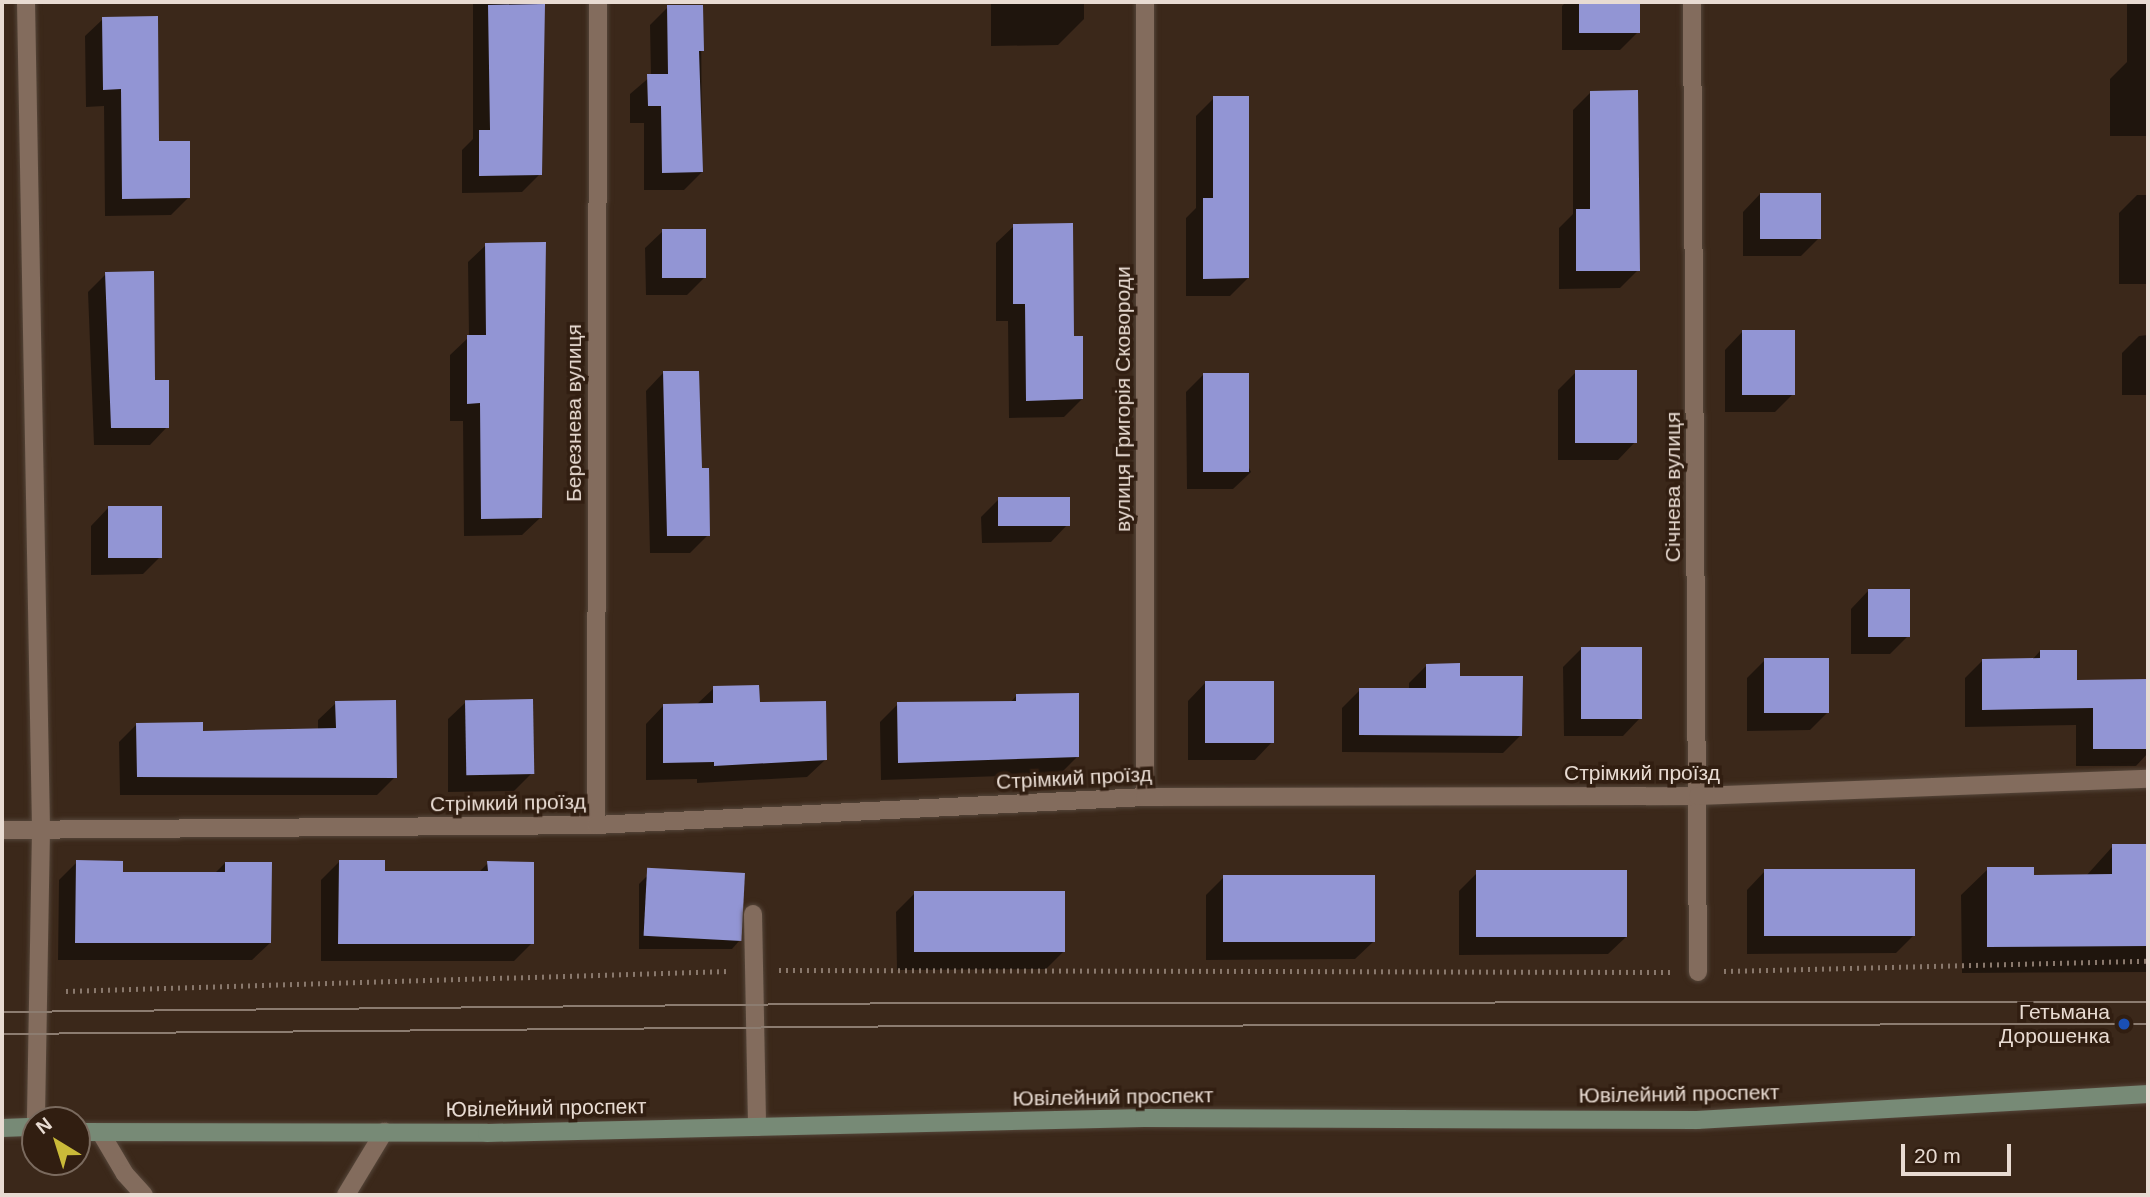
<!DOCTYPE html>
<html>
<head>
<meta charset="utf-8">
<style>
  body { margin:0 }
  #map { position:relative; width:2150px; height:1197px; overflow:hidden; background:#3b281a; font-family:Helvetica,sans-serif }
  div>[style] { position:absolute }
  [style*='--x'] { left:calc(var(--x)*1px); top:calc(var(--y)*1px); width:calc(var(--w)*1px); rotate:calc(var(--a)*1deg) }
  .shadow>* { inset:0; background:#0007 }
  .building>* { inset:0; background:#9295d4; transform-origin:0 0 }
  .path>* { height:4.5px; margin-top:-2.25px; transform-origin:0; background:repeating-linear-gradient(90deg,#89786c 0 2px,transparent 0 7px) }
  .roads { filter:drop-shadow(0 0 2px #55463a) drop-shadow(0 0 2px #55463a) }
  .service>* { height:18px; margin:-9px; padding:0 9px; transform-origin:9px; border-radius:9px; background:#836c5d }
  .minor>* { height:18px; margin:-9px; padding:0 9px; transform-origin:9px; border-radius:9px; background:#836c5d }
  .secondary>* { height:18px; margin:-9px; padding:0 9px; transform-origin:9px; border-radius:9px; background:#778a76 }
  .tram>* { height:2px; margin:-1px; padding:0 1px; transform-origin:1px; border-radius:1px; background:#8c7c70 }
  .dots>* { width:19px; height:19px; translate:-50% -50%; box-sizing:border-box; border:4px solid #311e11; border-radius:50% }
  span { translate:-50% -50%; white-space:nowrap; text-align:center; line-height:1.15; -webkit-text-stroke:7px #311e11; paint-order:stroke }
  .street-label { font-size:21px; color:#e8dbd2 }
  .poi-label { font-size:21px; color:#e8dbd2 }
  .right { translate:-100% -50%; text-align:right }
  .frame { position:absolute; inset:0; border:4px solid #e8dbd2; pointer-events:none }
  .north { position:absolute; left:21px; top:1106px; width:70px; height:70px; box-sizing:border-box; background:#311e11; border:2px solid #7a6a5e; border-radius:50%; rotate:322deg; font-size:19px; font-weight:700; line-height:28px; text-align:center; color:#e8dbd2 }
  .north::after { content:''; display:block; margin:auto; width:24px; height:32px; background:#caba39; clip-path:polygon(50% 0,100% 100%,50% 72%,0 100%) }
  .scale { position:absolute; left:1901px; top:1144px; width:110px; height:32px; box-sizing:border-box; border:4px solid #e8dbd2; border-top:0; padding-left:9px; font-size:21px; line-height:24px; white-space:nowrap; color:#e8dbd2; -webkit-text-stroke:5px #311e11; paint-order:stroke }
</style>
</head>
<body>
<div id="map">
  <div class="shadow">
    <div style="clip-path:polygon(473px 2px,537px 2px,540px 174px,522px 192px,462px 193px,462px 150px,473px 139px)"></div>
    <div style="clip-path:polygon(991px 2px,1084px 2px,1084px 19px,1058px 45px,991px 46px)"></div>
    <div style="clip-path:polygon(1566px 2px,1638px 2px,1638px 32px,1620px 50px,1562px 50px,1562px 6px)"></div>
    <div style="clip-path:polygon(2127px 2px,2148px 2px,2148px 136px,2110px 136px,2110px 79px,2127px 62px)"></div>
    <div style="clip-path:polygon(668px 7px,701px 7px,702px 172px,684px 190px,644px 190px,644px 123px,630px 123px,630px 94px,651px 76px,650px 25px)"></div>
    <div style="clip-path:polygon(103px 19px,157px 143px,189px 197px,171px 215px,105px 216px,104px 106px,86px 107px,85px 36px)"></div>
    <div style="clip-path:polygon(1591px 92px,1638px 270px,1620px 288px,1559px 289px,1559px 228px,1573px 214px,1573px 110px)"></div>
    <div style="clip-path:polygon(1214px 98px,1248px 278px,1230px 296px,1186px 296px,1186px 218px,1196px 208px,1196px 116px)"></div>
    <div style="clip-path:polygon(1760px 194px,1819px 238px,1801px 256px,1743px 256px,1743px 212px)"></div>
    <div style="clip-path:polygon(2137px 195px,2148px 195px,2148px 284px,2119px 284px,2119px 213px)"></div>
    <div style="clip-path:polygon(1014px 226px,1072px 338px,1082px 399px,1064px 417px,1009px 418px,1008px 321px,996px 321px,996px 243px)"></div>
    <div style="clip-path:polygon(663px 231px,705px 277px,687px 295px,646px 295px,645px 248px)"></div>
    <div style="clip-path:polygon(486px 245px,540px 518px,522px 535px,464px 536px,463px 421px,450px 421px,450px 355px,469px 337px,468px 262px)"></div>
    <div style="clip-path:polygon(106px 274px,153px 382px,167px 427px,150px 445px,94px 445px,88px 292px)"></div>
    <div style="clip-path:polygon(1742px 332px,1793px 394px,1775px 412px,1725px 412px,1725px 350px)"></div>
    <div style="clip-path:polygon(2148px 335px,2148px 395px,2122px 395px,2122px 353px,2139px 336px)"></div>
    <div style="clip-path:polygon(1576px 372px,1635px 442px,1618px 460px,1558px 460px,1558px 390px)"></div>
    <div style="clip-path:polygon(663px 373px,700px 470px,708px 535px,690px 553px,650px 553px,646px 391px)"></div>
    <div style="clip-path:polygon(1203px 375px,1251px 472px,1233px 489px,1187px 489px,1186px 392px)"></div>
    <div style="clip-path:polygon(999px 499px,1068px 524px,1051px 542px,982px 543px,981px 517px)"></div>
    <div style="clip-path:polygon(108px 508px,161px 556px,143px 574px,91px 575px,91px 526px)"></div>
    <div style="clip-path:polygon(1868px 591px,1908px 636px,1890px 654px,1851px 654px,1851px 609px)"></div>
    <div style="clip-path:polygon(1581px 649px,1640px 718px,1623px 736px,1564px 736px,1563px 667px)"></div>
    <div style="clip-path:polygon(2040px 651px,2075px 681px,2148px 681px,2148px 753px,2136px 766px,2076px 766px,2076px 725px,1965px 727px,1965px 678px,1983px 660px,2032px 660px)"></div>
    <div style="clip-path:polygon(1765px 660px,1828px 712px,1810px 730px,1747px 731px,1747px 678px)"></div>
    <div style="clip-path:polygon(1427px 665px,1458px 678px,1521px 735px,1503px 753px,1342px 752px,1342px 708px,1360px 690px,1409px 690px,1409px 683px)"></div>
    <div style="clip-path:polygon(1205px 683px,1272px 742px,1255px 760px,1188px 760px,1188px 701px)"></div>
    <div style="clip-path:polygon(714px 688px,758px 704px,825px 760px,807px 777px,697px 783px,697px 779px,646px 780px,646px 724px,663px 706px,696px 705px)"></div>
    <div style="clip-path:polygon(1016px 696px,1078px 756px,1060px 774px,881px 780px,880px 722px,898px 704px,1010px 703px)"></div>
    <div style="clip-path:polygon(466px 702px,532px 773px,514px 791px,448px 792px,448px 719px)"></div>
    <div style="clip-path:polygon(336px 703px,395px 777px,377px 795px,120px 795px,119px 742px,137px 724px,201px 732px,318px 730px,318px 720px)"></div>
    <div style="clip-path:polygon(2113px 846px,2148px 846px,2148px 972px,1962px 973px,1961px 895px,1988px 869px,2032px 876px,2086px 876px)"></div>
    <div style="clip-path:polygon(77px 862px,121px 873px,215px 873px,225px 863px,270px 943px,252px 960px,58px 960px,59px 880px)"></div>
    <div style="clip-path:polygon(339px 862px,383px 873px,478px 873px,488px 863px,532px 943px,514px 961px,321px 961px,321px 880px)"></div>
    <div style="clip-path:polygon(1764px 872px,1913px 936px,1896px 953px,1747px 954px,1747px 890px)"></div>
    <div style="clip-path:polygon(1477px 873px,1626px 937px,1608px 954px,1459px 955px,1459px 891px)"></div>
    <div style="clip-path:polygon(647px 876px,740px 940px,732px 949px,639px 949px,639px 884px)"></div>
    <div style="clip-path:polygon(1224px 877px,1373px 942px,1355px 959px,1206px 960px,1206px 895px)"></div>
    <div style="clip-path:polygon(914px 894px,1064px 951px,1046px 969px,897px 970px,896px 912px)"></div>
  </div>
  <div class="building">
    <div style="left:1579px;top:2px;width:61px;height:31px"></div>
    <div style="clip-path:polygon(545px 4px,542px 175px,479px 176px,479px 130px,490px 130px,488px 5px)"></div>
    <div style="clip-path:polygon(667px 5px,703px 5px,704px 51px,699px 51px,703px 172px,662px 173px,661px 106px,648px 106px,647px 74px,668px 74px)"></div>
    <div style="clip-path:polygon(158px 16px,159px 141px,190px 141px,190px 198px,122px 199px,121px 89px,103px 90px,102px 17px)"></div>
    <div style="clip-path:polygon(1638px 90px,1640px 271px,1576px 271px,1576px 209px,1590px 209px,1590px 91px)"></div>
    <div style="clip-path:polygon(1213px 96px,1249px 96px,1249px 278px,1203px 279px,1203px 198px,1213px 198px)"></div>
    <div style="left:1760px;top:193px;width:61px;height:46px"></div>
    <div style="clip-path:polygon(1073px 223px,1074px 336px,1083px 336px,1083px 399px,1026px 401px,1025px 304px,1013px 304px,1013px 224px)"></div>
    <div style="left:662px;top:229px;width:44px;height:49px"></div>
    <div style="clip-path:polygon(546px 242px,542px 518px,481px 519px,480px 403px,467px 404px,467px 335px,486px 335px,485px 243px)"></div>
    <div style="clip-path:polygon(154px 271px,155px 380px,169px 380px,169px 428px,111px 428px,105px 272px)"></div>
    <div style="left:1742px;top:330px;width:53px;height:65px"></div>
    <div style="left:1575px;top:370px;width:62px;height:73px"></div>
    <div style="clip-path:polygon(663px 371px,699px 371px,702px 468px,709px 468px,710px 536px,667px 536px)"></div>
    <div style="left:1203px;top:373px;width:46px;height:99px"></div>
    <div style="left:998px;top:497px;width:72px;height:29px"></div>
    <div style="left:108px;top:506px;width:54px;height:52px"></div>
    <div style="left:1868px;top:589px;width:42px;height:48px"></div>
    <div style="left:1581px;top:647px;width:61px;height:72px"></div>
    <div style="clip-path:polygon(2040px 650px,2077px 650px,2077px 680px,2148px 679px,2148px 749px,2093px 749px,2093px 708px,1982px 710px,1982px 659px,2040px 658px)"></div>
    <div style="left:1829px;top:658px;width:55px;height:65px;rotate:90deg"></div>
    <div style="clip-path:polygon(1460px 663px,1460px 676px,1523px 676px,1522px 736px,1359px 735px,1359px 688px,1426px 688px,1426px 664px)"></div>
    <div style="left:1205px;top:681px;width:69px;height:62px"></div>
    <div style="clip-path:polygon(759px 685px,760px 702px,826px 701px,827px 760px,714px 766px,714px 762px,663px 763px,663px 704px,713px 703px,713px 686px)"></div>
    <div style="clip-path:polygon(1079px 693px,1079px 757px,898px 763px,897px 702px,1016px 701px,1016px 694px)"></div>
    <div style="left:533px;top:699px;width:75px;height:68px;rotate:89deg"></div>
    <div style="clip-path:polygon(396px 700px,397px 778px,137px 777px,136px 723px,203px 722px,203px 731px,336px 728px,335px 701px)"></div>
    <div style="clip-path:polygon(2112px 844px,2148px 844px,2148px 946px,1987px 947px,1987px 867px,2034px 867px,2034px 875px,2112px 874px)"></div>
    <div style="clip-path:polygon(76px 860px,123px 861px,123px 872px,225px 872px,225px 862px,272px 862px,271px 943px,75px 943px)"></div>
    <div style="clip-path:polygon(339px 860px,385px 860px,385px 871px,488px 871px,487px 861px,534px 862px,534px 944px,338px 944px)"></div>
    <div style="left:1915px;top:869px;width:67px;height:151px;rotate:90deg"></div>
    <div style="left:1627px;top:870px;width:67px;height:151px;rotate:90deg"></div>
    <div style="left:745px;top:873px;width:68px;height:98px;rotate:93deg"></div>
    <div style="left:1375px;top:875px;width:67px;height:152px;rotate:90deg"></div>
    <div style="left:1065px;top:891px;width:61px;height:151px;rotate:90deg"></div>
  </div>
  <div class="path">
    <div style="--x:779;--y:970;--w:891;--a:0.13"></div>
    <div style="--x:1724;--y:971;--w:424;--a:-1.4"></div>
    <div style="--x:66;--y:991;--w:663;--a:-1.73"></div>
  </div>
  <div class="roads">
    <div class="service">
      <div style="--x:753;--y:914;--w:213;--a:88.9"></div>
      <div style="--x:102;--y:1135;--w:45;--a:59.5"></div>
      <div style="--x:125;--y:1174;--w:28;--a:48"></div>
      <div style="--x:346;--y:1195;--w:74;--a:-58.9"></div>
    </div>
    <div class="minor">
      <div style="--x:26;--y:2;--w:828;--a:88.96"></div>
      <div style="--x:41;--y:830;--w:290;--a:91"></div>
      <div style="--x:1692;--y:2;--w:970;--a:89.65"></div>
      <div style="--x:1145;--y:797;--w:795;--a:-90"></div>
      <div style="--x:596;--y:825;--w:823;--a:-89.86"></div>
      <div style="--x:2;--y:830;--w:594;--a:-0.48"></div>
      <div style="--x:596;--y:825;--w:550;--a:-2.92"></div>
      <div style="--x:1145;--y:797;--w:553;--a:-0.1"></div>
      <div style="--x:1698;--y:796;--w:450;--a:-2.2"></div>
    </div>
    <div class="secondary">
      <div style="--x:2;--y:1128;--w:33;--a:-2"></div>
      <div style="--x:77;--y:1132;--w:410;--a:0.1"></div>
      <div style="--x:487;--y:1133;--w:657;--a:-1.31"></div>
      <div style="--x:1144;--y:1118;--w:553;--a:0.21"></div>
      <div style="--x:1697;--y:1120;--w:452;--a:-3.3"></div>
    </div>
  </div>
  <div class="tram">
    <div style="--x:2;--y:1012;--w:928;--a:-0.56"></div>
    <div style="--x:930;--y:1003;--w:1218;--a:-0.05"></div>
    <div style="--x:2;--y:1034;--w:928;--a:-0.49"></div>
    <div style="--x:930;--y:1026;--w:1218;--a:-0.09"></div>
  </div>
  <div class="dots">
    <div style="left:2124px;top:1024px;background:#1a4fb4"></div>
  </div>
  <div class="street-label">
    <span style="left:1123px;top:399px;rotate:-90deg">вулиця Григорія Сковороди</span>
    <span style="left:574px;top:413px;rotate:-90deg">Березнева вулиця</span>
    <span style="left:1673px;top:487px;rotate:-90deg">Січнева вулиця</span>
    <span style="left:1642px;top:773px">Стрімкий проїзд</span>
    <span style="left:1074px;top:778px;rotate:-3deg">Стрімкий проїзд</span>
    <span style="left:508px;top:803px;rotate:-1deg">Стрімкий проїзд</span>
    <span style="left:1679px;top:1094px;rotate:-1deg">Ювілейний проспект</span>
    <span style="left:1113px;top:1097px;rotate:-1deg">Ювілейний проспект</span>
    <span style="left:546px;top:1108px;rotate:-1deg">Ювілейний проспект</span>
  </div>
  <div class="poi-label">
    <span class="right" style="left:2110px;top:1024px">Гетьмана<br>Дорошенка</span>
  </div>
  <div class="frame"></div>
  <div class="north">N</div>
  <div class="scale">20 m</div>
</div>
</body>
</html>
